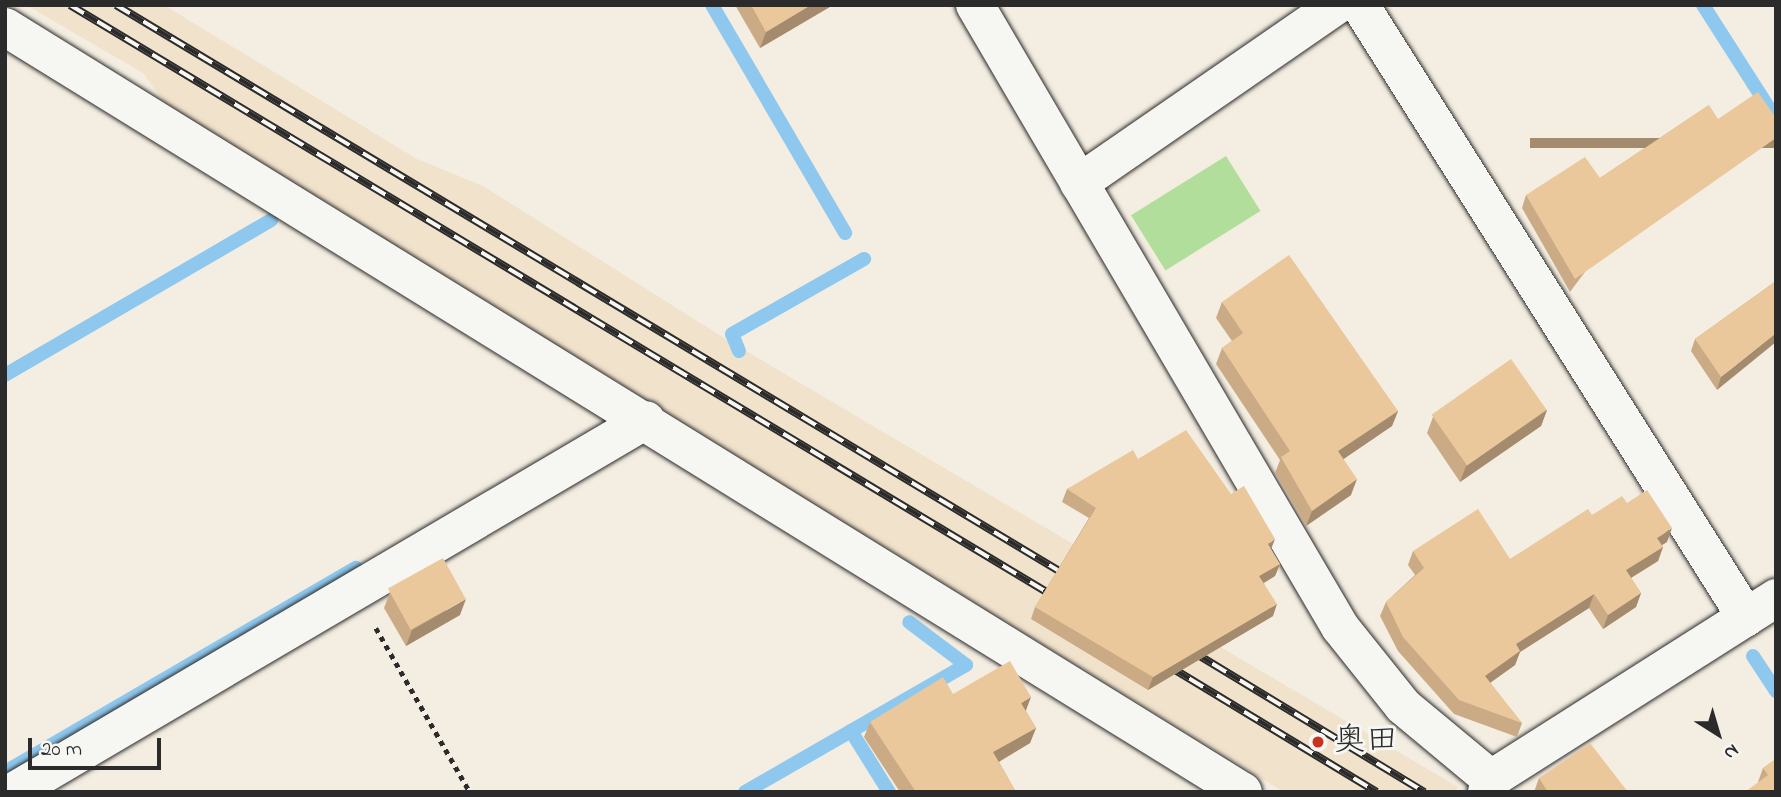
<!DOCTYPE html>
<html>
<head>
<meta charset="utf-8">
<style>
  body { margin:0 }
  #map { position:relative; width:1781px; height:797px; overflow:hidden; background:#f4ede1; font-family:"Indie Flower","Klee One",sans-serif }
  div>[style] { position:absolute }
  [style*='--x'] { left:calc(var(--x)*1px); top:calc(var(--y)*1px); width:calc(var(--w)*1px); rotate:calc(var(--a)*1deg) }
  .built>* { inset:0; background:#f1e2cc }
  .green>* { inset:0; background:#b2de9c; transform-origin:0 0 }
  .stream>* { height:14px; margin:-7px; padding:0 7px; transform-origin:7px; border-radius:7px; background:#8fc8ee }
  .path>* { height:4.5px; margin-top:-2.25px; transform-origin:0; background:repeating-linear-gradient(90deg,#2b2b2b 0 5px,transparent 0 10px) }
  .roads { filter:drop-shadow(0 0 2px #2b2b2b) drop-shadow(0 0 2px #2b2b2b) }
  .minor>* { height:38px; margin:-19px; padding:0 19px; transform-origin:19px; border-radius:19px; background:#f6f6f2 }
  .rail>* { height:8px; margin-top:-4px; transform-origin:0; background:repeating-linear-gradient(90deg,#f6f6f2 0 16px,#2b2b2b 0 32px); box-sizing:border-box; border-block:2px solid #2b2b2b }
  .wall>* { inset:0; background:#caab86 }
  .shaded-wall>* { inset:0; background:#a48b6d; transform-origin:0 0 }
  .building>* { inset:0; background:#ebc79c; transform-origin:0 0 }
  .dots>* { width:19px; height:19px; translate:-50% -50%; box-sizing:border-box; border:4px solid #f6f6f2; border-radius:50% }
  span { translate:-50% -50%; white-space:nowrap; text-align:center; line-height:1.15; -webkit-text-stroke:6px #f6f6f2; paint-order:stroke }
  .poi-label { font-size:32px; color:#2b2b2b }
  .left { translate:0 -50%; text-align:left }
  .frame { position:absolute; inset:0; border:7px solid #2b2b2b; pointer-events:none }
  .north { position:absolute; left:1683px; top:699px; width:70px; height:70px; -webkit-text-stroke:5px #f6f6f2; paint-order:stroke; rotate:143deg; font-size:19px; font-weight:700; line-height:28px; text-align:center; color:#2b2b2b }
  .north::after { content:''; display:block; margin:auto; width:24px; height:32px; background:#2b2b2b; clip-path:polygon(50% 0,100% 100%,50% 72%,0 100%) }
  .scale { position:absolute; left:28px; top:738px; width:133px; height:32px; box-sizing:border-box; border:4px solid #2b2b2b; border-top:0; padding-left:9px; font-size:21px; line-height:24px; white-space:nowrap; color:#2b2b2b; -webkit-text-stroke:5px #f6f6f2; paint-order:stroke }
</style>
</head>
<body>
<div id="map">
  <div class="built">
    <div style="clip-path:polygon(26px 5px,164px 5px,417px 159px,483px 186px,724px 338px,1190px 613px,1183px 625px,1458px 787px,1456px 792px,1284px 792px,170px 110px,143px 73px)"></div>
  </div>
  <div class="green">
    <div style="left:1226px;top:156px;width:65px;height:112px;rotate:58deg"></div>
  </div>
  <div class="stream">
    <div style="--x:712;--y:5;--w:264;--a:59.7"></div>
    <div style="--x:1703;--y:5;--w:135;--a:57.4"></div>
    <div style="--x:739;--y:351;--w:18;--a:-112"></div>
    <div style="--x:732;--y:334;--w:152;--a:-29.6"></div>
    <div style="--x:5;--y:375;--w:308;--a:-30.2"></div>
    <div style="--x:1753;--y:656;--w:42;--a:56.7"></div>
    <div style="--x:851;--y:731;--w:72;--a:58.1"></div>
    <div style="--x:5;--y:772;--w:406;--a:-30.2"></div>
    <div style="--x:745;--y:792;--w:255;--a:-29.9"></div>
    <div style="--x:966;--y:665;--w:71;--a:-143"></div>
  </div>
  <div class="path">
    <div style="--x:376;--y:628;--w:189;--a:60.2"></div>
  </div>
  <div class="roads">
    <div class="minor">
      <div style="--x:975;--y:5;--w:721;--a:59.59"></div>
      <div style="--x:1340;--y:627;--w:101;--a:51.4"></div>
      <div style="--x:1403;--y:706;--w:114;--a:39.7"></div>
      <div style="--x:1360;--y:5;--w:724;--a:57.76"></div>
      <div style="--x:5;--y:27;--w:1455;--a:31.71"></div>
      <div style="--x:1079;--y:183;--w:313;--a:-34.6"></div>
      <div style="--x:13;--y:792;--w:734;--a:-30.44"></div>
      <div style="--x:1487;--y:792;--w:14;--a:-73"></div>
      <div style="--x:1491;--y:779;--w:338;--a:-32.4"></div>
    </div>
  </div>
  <div class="rail">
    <div style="--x:70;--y:5;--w:1155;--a:31.01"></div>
    <div style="--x:116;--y:5;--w:1117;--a:30.97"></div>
    <div style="--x:1185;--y:647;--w:280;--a:31.2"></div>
    <div style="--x:1162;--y:662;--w:251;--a:31.2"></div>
  </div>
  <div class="wall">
    <div style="clip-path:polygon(735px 5px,833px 5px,760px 48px)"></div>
    <div style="clip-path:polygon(1709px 105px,1570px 292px,1522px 208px,1526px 195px,1600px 178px)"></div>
    <div style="clip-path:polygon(1776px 281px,1717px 390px,1691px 351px,1695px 339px)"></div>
    <div style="clip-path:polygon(1222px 302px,1398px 411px,1392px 426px,1343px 459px,1351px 495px,1306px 526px,1275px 473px,1280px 460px,1216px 364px,1222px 348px,1232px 341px,1216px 318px)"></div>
    <div style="clip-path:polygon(1547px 410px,1541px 426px,1460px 482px,1427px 433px,1433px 417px)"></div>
    <div style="clip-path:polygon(1138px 459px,1271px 550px,1280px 564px,1275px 576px,1264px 583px,1273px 616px,1148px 690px,1031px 619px,1035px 607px,1089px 518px,1062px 502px,1067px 489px)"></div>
    <div style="clip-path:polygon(1627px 503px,1667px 542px,1662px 545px,1663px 547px,1658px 561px,1631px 578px,1641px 593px,1636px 607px,1603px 629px,1589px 608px,1520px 652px,1515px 665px,1490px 683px,1522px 723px,1517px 737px,1454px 714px,1398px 651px,1380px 616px,1386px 602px,1415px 575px,1408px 565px,1413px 551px,1510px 559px,1592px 515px)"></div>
    <div style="clip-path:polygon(390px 592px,460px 615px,406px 646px,384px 608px)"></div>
    <div style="clip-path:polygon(953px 694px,1026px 711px,1036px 728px,1030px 743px,999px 762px,1016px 792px,900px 792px,864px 737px,870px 722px)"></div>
    <div style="clip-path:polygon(1776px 759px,1776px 792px,1758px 782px,1763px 768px)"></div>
    <div style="clip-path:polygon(1539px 778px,1628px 792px,1534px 792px)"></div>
  </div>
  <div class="shaded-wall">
    <div style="clip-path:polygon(811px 5px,833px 5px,760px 48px,766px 32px)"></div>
    <div style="left:1776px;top:138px;width:10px;height:246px;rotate:90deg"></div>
    <div style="clip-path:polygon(1776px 333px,1776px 342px,1717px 390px,1721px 377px)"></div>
    <div style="clip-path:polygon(1547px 410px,1541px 426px,1460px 482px,1466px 466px)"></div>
    <div style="clip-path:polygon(1398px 411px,1392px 426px,1332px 467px,1338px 451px)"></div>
    <div style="clip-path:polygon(1357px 479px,1351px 495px,1306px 526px,1312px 511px)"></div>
    <div style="clip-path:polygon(1672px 528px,1667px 542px,1652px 551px,1657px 538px)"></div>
    <div style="clip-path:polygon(1275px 539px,1270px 552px,1268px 544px)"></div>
    <div style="clip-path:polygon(1663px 547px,1658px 561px,1621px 584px,1626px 570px)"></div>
    <div style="clip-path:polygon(1280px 564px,1275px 576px,1255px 588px,1259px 576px)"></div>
    <div style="clip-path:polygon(1641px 593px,1636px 607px,1603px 629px,1608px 615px)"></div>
    <div style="clip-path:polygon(1594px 594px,1589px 608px,1520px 652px,1515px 665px,1480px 690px,1485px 676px,1516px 644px)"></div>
    <div style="clip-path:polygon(466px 599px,460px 615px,406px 646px,412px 630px)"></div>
    <div style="clip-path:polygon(1277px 604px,1273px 616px,1148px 690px,1153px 677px)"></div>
    <div style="clip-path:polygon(1031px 697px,1025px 713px,1021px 703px)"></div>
    <div style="clip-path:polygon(1036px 728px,1030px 743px,988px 768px,993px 752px)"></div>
  </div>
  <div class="building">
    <div style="clip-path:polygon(751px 5px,811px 5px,766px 32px)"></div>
    <div style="clip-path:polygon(1758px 92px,1776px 118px,1776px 138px,1575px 279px,1526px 195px,1585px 157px,1600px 178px,1709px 105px,1718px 119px)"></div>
    <div style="clip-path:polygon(1289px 255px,1398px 411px,1338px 451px,1357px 479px,1312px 511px,1281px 457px,1290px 451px,1222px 348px,1243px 333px,1222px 302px)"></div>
    <div style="clip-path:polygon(1776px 281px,1776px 333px,1721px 377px,1695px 339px)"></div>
    <div style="left:1511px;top:359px;width:62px;height:97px;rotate:55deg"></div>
    <div style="clip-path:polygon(1186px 430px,1231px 494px,1244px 486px,1275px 539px,1268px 544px,1280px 564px,1259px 576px,1277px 604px,1153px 677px,1035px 607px,1096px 508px,1067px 489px,1133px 450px,1138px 459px)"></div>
    <div style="clip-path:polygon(1647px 490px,1672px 528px,1657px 538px,1663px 547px,1626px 570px,1641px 593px,1608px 615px,1594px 594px,1516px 644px,1520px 651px,1485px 676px,1522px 723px,1459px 700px,1403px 637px,1386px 602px,1424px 568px,1413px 551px,1478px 509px,1510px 559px,1588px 509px,1592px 515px,1622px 496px,1627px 503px)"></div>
    <div style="left:443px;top:558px;width:47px;height:63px;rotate:61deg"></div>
    <div style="clip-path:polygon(1010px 661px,1031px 697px,1021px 703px,1036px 728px,993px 752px,1016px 792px,916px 792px,870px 722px,943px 677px,953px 694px)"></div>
    <div style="clip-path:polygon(1590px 743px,1628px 792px,1548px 792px,1539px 778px)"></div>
    <div style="clip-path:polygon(1776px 759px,1776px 792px,1745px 792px,1768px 775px,1763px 768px)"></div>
  </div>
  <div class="dots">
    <div style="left:1318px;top:742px;background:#c8321e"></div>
  </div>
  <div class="poi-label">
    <span class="left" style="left:1334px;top:742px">奥田</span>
  </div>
  <div class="frame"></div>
  <div class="north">N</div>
  <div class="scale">20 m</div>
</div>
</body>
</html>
